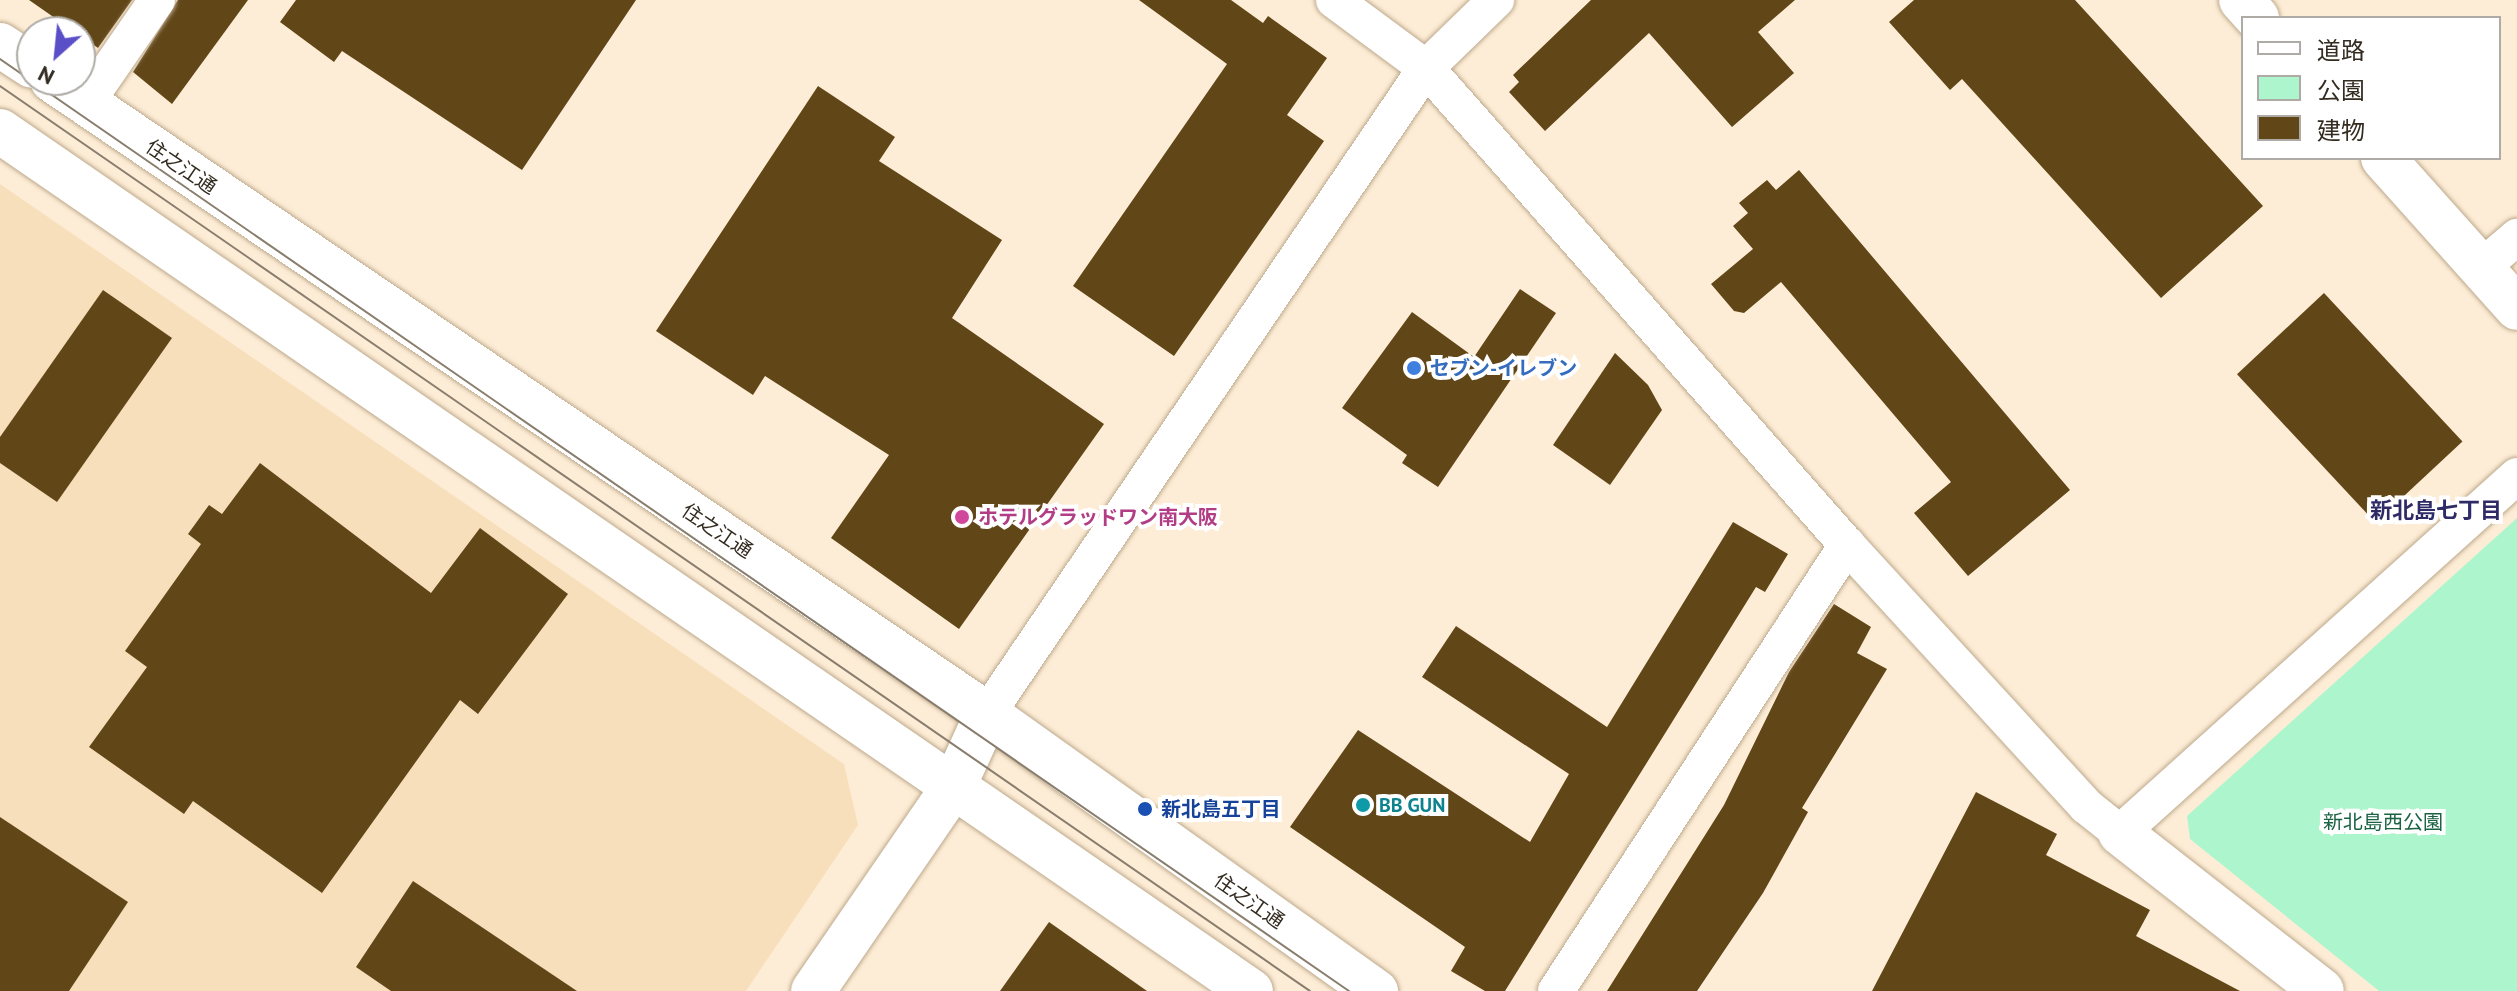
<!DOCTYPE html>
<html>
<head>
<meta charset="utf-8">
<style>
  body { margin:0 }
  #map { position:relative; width:2517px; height:991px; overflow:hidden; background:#feedd6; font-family:"PT Sans","Noto Sans JP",sans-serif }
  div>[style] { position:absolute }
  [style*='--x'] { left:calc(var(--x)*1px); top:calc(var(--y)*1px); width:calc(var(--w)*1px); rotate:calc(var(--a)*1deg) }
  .built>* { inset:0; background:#f8dfbb }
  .green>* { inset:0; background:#adf6cd }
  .building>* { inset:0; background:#614618; transform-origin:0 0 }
  .roads { filter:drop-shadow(0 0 2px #bca98d) drop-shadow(0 0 2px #bca98d) }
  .street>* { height:36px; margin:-18px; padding:0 18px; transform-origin:18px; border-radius:18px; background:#fff }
  .secondary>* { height:44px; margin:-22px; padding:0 22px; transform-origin:22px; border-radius:22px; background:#fff }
  .primary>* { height:44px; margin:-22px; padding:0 22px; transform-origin:22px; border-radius:22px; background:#fff }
  .tram>* { height:2px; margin:-1px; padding:0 1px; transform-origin:1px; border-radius:1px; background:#897d6d }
  .dots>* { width:22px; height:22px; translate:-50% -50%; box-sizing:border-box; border:4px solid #fff; border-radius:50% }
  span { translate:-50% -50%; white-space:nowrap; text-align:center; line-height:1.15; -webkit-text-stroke:8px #fff; paint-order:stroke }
  .street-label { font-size:20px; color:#342c21 }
  .shop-label { font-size:20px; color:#366cbe; font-weight:700 }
  .left { translate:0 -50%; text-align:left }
  .hotel-label { font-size:20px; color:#b23c85; font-weight:700 }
  .culture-label { font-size:20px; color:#0d838f; font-weight:700 }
  .transit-label { font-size:20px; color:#164399; font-weight:700 }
  .park-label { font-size:20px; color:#1b6443 }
  .neighbourhood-label { font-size:22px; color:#2f2b66; font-weight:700 }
  .legend { position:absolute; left:2241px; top:16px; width:260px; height:144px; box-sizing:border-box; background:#fff; border:2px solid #aeaba6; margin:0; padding:10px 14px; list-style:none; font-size:24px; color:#342c21 }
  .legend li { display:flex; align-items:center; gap:16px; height:40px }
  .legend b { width:40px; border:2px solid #aeaba6 }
  .north { position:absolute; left:16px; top:16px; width:80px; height:80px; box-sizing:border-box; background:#fff; border:2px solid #aeaba6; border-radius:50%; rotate:207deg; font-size:22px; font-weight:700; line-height:32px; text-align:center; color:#342c21 }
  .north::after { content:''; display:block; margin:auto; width:28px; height:36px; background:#5b4fc8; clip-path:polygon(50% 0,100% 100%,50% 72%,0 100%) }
</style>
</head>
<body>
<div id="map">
  <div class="built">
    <div style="clip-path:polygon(0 184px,844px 764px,858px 825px,746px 991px,0 991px)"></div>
  </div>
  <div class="green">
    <div style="clip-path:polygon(2517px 518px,2517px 991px,2379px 991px,2190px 839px,2187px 816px)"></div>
  </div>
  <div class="building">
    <div style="clip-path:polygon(29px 0,132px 0,98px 48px)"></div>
    <div style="clip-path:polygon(178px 0,248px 0,172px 104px,133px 72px)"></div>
    <div style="clip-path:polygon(296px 0,636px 0,522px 170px,342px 51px,334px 62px,280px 22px)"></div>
    <div style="clip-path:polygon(1139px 0,1231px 0,1263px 23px,1268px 16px,1327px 58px,1287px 115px,1324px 141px,1174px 356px,1073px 286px,1227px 64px)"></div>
    <div style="clip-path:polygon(1591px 0,1795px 0,1758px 32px,1794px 73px,1732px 127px,1649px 33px,1545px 131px,1509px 92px,1519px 82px,1513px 75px)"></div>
    <div style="clip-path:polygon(1914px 0,2075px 0,2263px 206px,2161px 298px,1962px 79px,1950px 90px,1889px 22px)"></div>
    <div style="clip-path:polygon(818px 86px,895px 137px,879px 161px,1002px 240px,952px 318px,1104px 424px,959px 629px,831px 538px,889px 455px,765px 376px,753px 395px,656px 331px)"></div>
    <div style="clip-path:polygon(1799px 170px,2070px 490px,1968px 576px,1914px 513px,1951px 482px,1781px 282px,1744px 313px,1734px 311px,1711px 284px,1753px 249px,1733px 226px,1748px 213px,1739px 203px,1767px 180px,1776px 190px)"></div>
    <div style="clip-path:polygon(1520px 289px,1556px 313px,1438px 487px,1402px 463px,1407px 455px,1342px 408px,1412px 312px,1474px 357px)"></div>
    <div style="clip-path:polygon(103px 290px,172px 338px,57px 502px,0 463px,0 437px)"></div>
    <div style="left:2324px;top:293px;width:203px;height:119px;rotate:47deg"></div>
    <div style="clip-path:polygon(1615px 353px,1648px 385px,1662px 410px,1610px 485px,1553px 445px)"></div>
    <div style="clip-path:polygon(260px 463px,431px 593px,480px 528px,568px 594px,478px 714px,460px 700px,322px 893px,193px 801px,184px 814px,89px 747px,147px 667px,125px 651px,201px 544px,188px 534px,209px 505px,222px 514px)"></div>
    <div style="clip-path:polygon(1733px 522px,1788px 554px,1765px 592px,1756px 587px,1505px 991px,1485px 991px,1451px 971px,1465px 947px,1290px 827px,1358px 730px,1530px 842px,1569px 774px,1422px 677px,1456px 626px,1607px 727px)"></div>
    <div style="clip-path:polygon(1834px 604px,1871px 627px,1857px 653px,1887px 669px,1802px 808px,1808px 812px,1763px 893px,1697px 991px,1607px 991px,1724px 805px,1789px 672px)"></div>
    <div style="clip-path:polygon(1976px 792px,2057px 834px,2046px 855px,2150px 910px,2136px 936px,2240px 991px,1872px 991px)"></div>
    <div style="clip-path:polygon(0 817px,128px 902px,69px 991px,0 991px)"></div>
    <div style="clip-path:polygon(413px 881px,577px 991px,391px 991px,356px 967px)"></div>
    <div style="clip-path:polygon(1049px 922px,1147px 991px,1000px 991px)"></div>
  </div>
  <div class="roads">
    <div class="street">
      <div style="--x:1334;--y:0;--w:114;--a:36.5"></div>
      <div style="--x:1426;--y:68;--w:636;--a:48.57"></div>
      <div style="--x:1847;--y:545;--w:354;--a:47.5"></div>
      <div style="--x:2086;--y:806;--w:43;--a:38.5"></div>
      <div style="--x:2120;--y:833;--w:534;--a:-41.96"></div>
      <div style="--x:86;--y:103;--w:125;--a:-55.4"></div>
      <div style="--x:2481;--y:268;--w:48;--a:-40.7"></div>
      <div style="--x:987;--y:714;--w:781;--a:-55.8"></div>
      <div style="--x:1426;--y:68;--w:98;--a:-44.2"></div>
      <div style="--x:1556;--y:991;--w:533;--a:-56.88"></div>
    </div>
    <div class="secondary">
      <div style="--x:2241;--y:0;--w:24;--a:48"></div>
      <div style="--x:2383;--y:158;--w:201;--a:48.2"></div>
      <div style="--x:2120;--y:833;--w:256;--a:38"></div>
      <div style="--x:813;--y:991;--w:249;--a:-55.5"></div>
      <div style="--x:954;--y:786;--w:79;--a:-65.4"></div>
    </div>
    <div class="primary">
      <div style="--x:0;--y:45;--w:38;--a:33"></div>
      <div style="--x:52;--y:80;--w:1130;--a:34.14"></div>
      <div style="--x:987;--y:714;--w:478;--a:35.5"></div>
      <div style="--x:0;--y:131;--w:1518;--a:34.51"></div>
    </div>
  </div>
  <div class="tram">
    <div style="--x:0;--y:59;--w:1640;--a:34.64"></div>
    <div style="--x:0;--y:86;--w:1592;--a:34.64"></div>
  </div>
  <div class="dots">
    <div style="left:1414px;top:368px;background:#3f7fe0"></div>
    <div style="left:962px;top:517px;background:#d1479c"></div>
    <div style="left:1363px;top:805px;background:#0f9aa8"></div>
    <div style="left:1145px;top:809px;background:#1a4fb4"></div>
  </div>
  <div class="street-label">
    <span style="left:181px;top:167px;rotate:34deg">住之江通</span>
    <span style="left:717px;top:531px;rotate:34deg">住之江通</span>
    <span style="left:1249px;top:901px;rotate:35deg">住之江通</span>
  </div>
  <div class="shop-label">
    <span class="left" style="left:1430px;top:368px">セブン-イレブン</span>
  </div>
  <div class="hotel-label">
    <span class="left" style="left:978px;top:517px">ホテルグラッドワン南大阪</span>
  </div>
  <div class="culture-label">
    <span class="left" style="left:1379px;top:805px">BB GUN</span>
  </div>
  <div class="transit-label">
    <span class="left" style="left:1161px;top:809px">新北島五丁目</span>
  </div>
  <div class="park-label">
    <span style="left:2383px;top:822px">新北島西公園</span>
  </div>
  <div class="neighbourhood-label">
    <span style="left:2436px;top:511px">新北島七丁目</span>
  </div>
  <ul class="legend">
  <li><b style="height:10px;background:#fff"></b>道路</li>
  <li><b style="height:22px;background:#adf6cd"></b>公園</li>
  <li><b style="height:22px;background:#614618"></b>建物</li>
  </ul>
  <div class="north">N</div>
</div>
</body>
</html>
